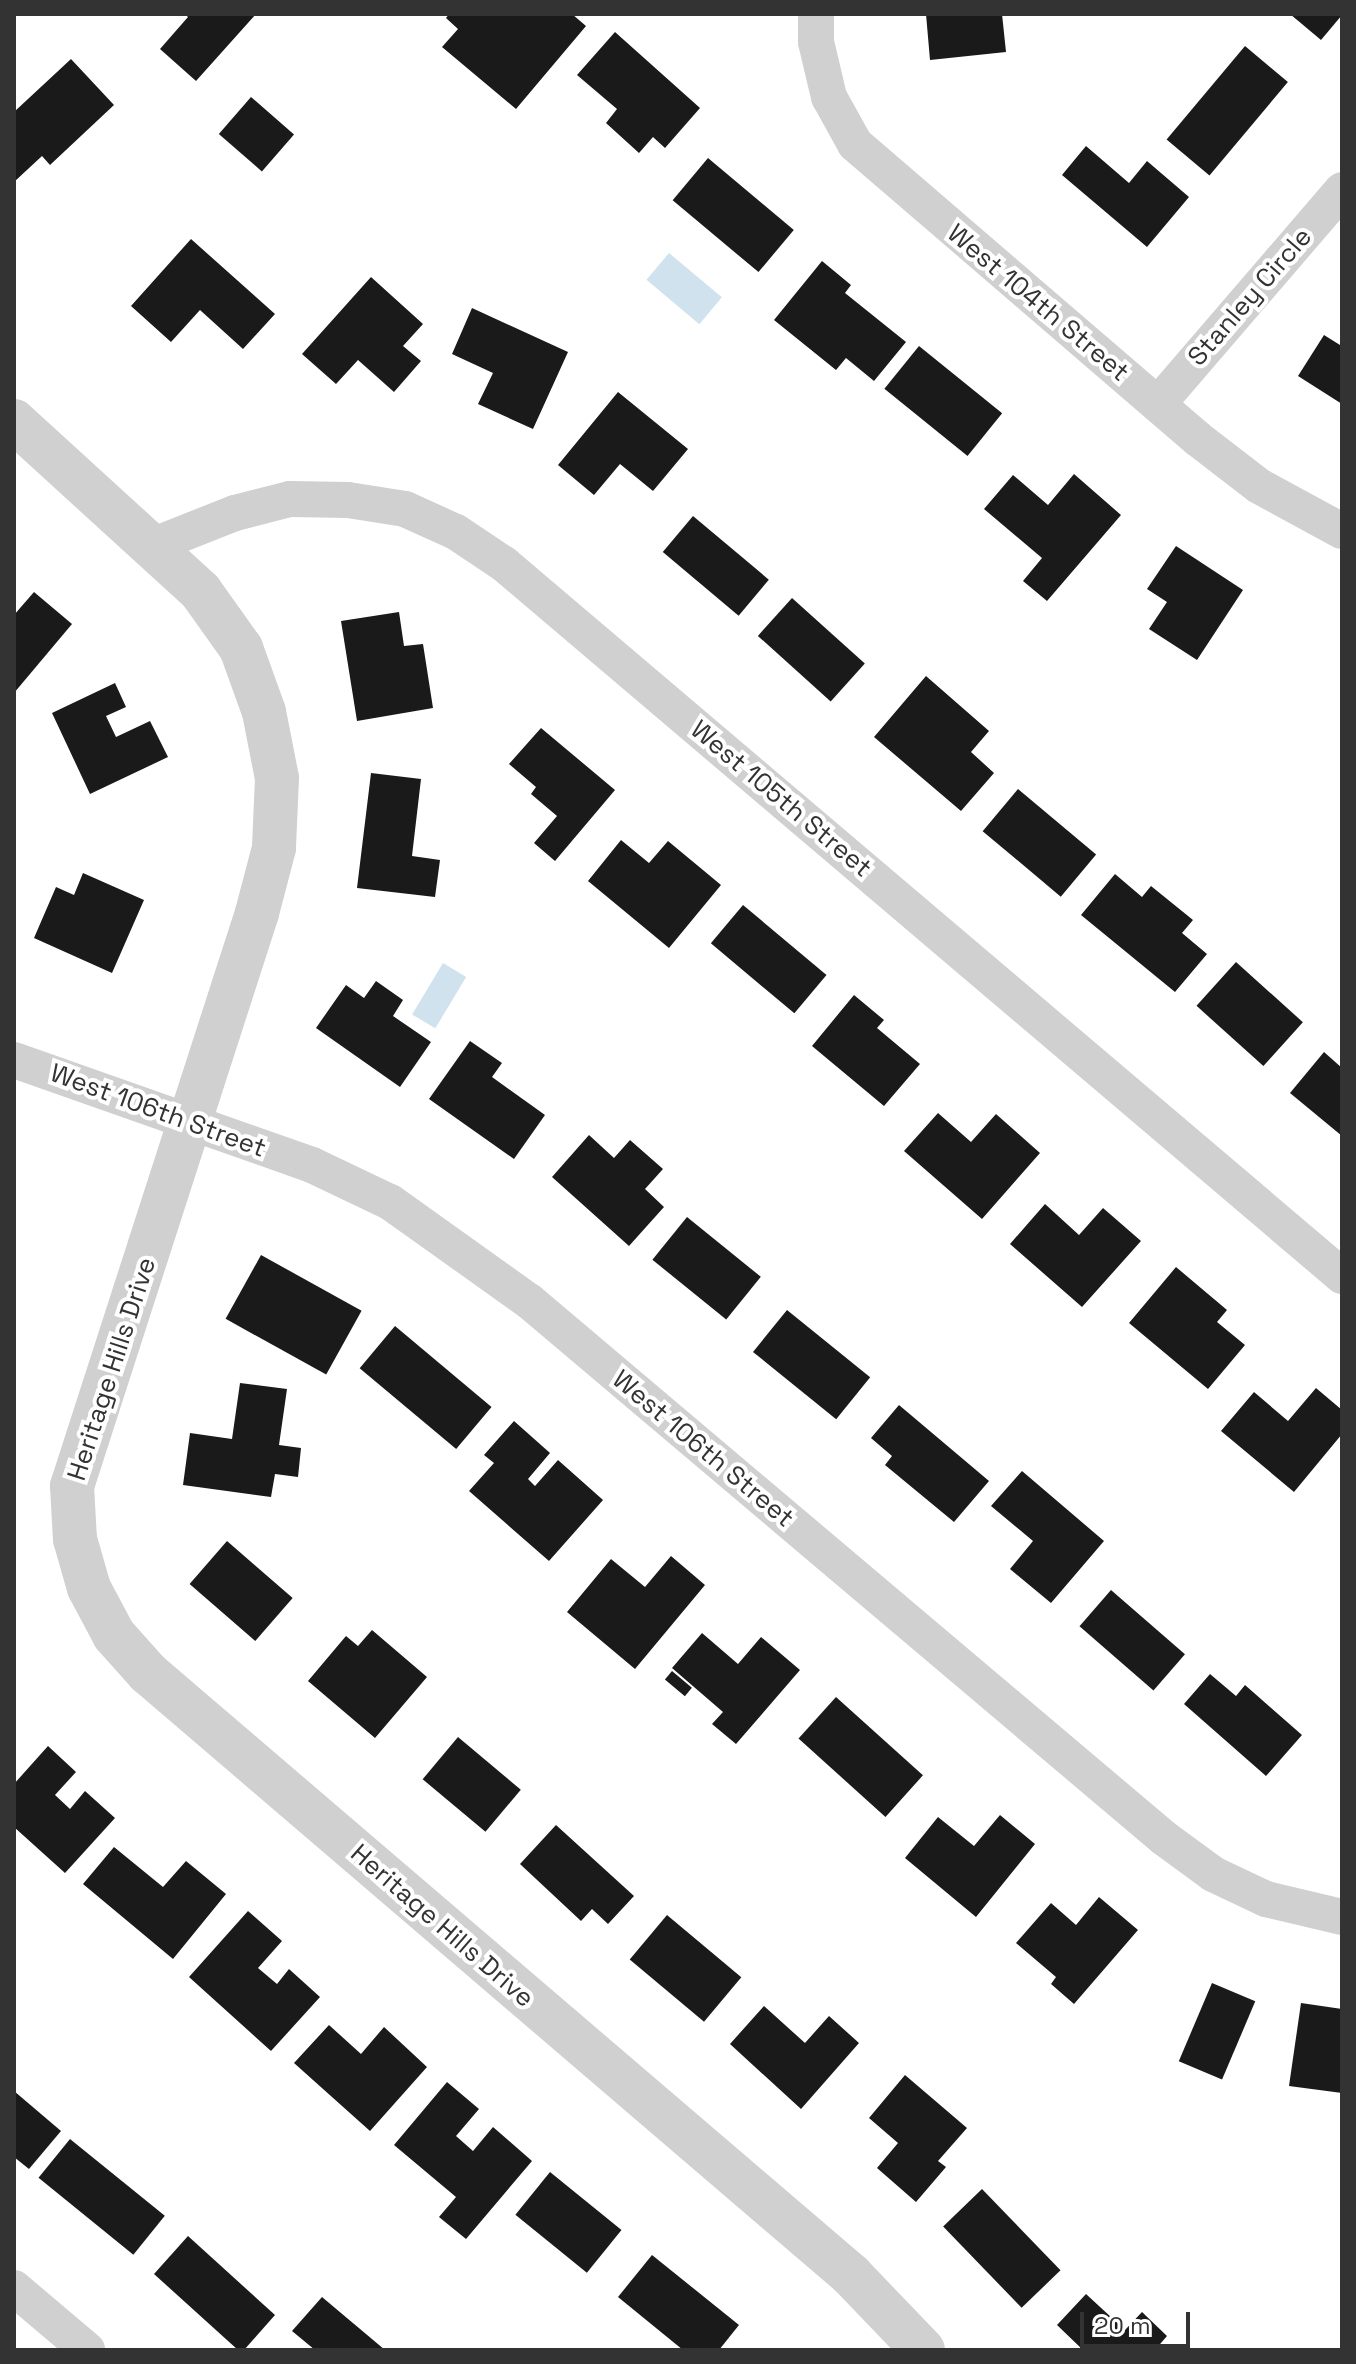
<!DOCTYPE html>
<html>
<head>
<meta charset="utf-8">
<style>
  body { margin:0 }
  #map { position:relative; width:1356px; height:2364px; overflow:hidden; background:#fff; font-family:"Space Grotesk",sans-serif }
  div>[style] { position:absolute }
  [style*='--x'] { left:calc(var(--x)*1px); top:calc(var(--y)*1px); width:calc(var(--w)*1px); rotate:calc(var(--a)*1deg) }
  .water>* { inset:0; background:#cfe2ee; transform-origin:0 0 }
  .building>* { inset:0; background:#1a1a1a; transform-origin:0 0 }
  .minor>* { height:36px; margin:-18px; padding:0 18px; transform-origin:18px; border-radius:18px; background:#d0d0d0 }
  .tertiary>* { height:44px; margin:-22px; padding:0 22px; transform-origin:22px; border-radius:22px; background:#d0d0d0 }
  span { translate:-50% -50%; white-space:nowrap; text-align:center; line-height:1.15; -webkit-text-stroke:8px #fff; paint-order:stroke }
  .street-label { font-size:26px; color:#333 }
  .frame { position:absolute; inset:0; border:16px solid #333; pointer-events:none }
  .scale { position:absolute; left:1080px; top:2312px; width:110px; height:36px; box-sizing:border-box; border:4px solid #333; border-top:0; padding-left:10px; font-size:24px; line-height:28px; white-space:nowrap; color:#333; -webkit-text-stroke:6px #fff; paint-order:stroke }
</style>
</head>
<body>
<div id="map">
  <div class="water">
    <div style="left:669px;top:253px;width:69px;height:35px;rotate:40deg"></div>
    <div style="left:443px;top:963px;width:27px;height:60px;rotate:31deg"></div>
  </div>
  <div class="building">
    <div style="clip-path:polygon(185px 14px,256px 14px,196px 81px,160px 49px,188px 17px)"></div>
    <div style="clip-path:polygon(449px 14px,572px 14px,586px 26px,516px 109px,442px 47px,458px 29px,446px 18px)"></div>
    <div style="clip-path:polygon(926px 14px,1002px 14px,1006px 52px,930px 60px)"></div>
    <div style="clip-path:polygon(1290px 14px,1342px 14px,1342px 15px,1321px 40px)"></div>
    <div style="clip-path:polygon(615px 32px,700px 108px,665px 148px,653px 137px,639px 153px,606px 123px,617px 109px,577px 75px)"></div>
    <div style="left:1245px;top:46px;width:56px;height:122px;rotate:40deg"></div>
    <div style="clip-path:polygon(71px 59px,114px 105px,50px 165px,42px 156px,14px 182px,14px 112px)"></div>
    <div style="left:251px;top:97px;width:57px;height:49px;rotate:41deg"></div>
    <div style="clip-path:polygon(1086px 146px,1129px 183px,1147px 161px,1189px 197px,1147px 247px,1062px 175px)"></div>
    <div style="left:708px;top:158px;width:112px;height:55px;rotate:40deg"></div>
    <div style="clip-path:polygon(191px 239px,275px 314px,243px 349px,200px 310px,171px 342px,131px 306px)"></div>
    <div style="clip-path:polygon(822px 261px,851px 285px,845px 293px,906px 342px,874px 381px,846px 358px,836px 370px,774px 320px)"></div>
    <div style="clip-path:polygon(371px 277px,423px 324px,403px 346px,421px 361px,394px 392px,358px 360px,336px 384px,302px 354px)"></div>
    <div style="clip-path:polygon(472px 308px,568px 352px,533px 429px,478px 404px,493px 373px,452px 354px)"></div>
    <div style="clip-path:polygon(1324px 335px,1340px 345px,1342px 341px,1342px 404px,1298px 376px)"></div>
    <div style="left:919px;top:346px;width:107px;height:55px;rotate:39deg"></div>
    <div style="clip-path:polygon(618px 392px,688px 449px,653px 491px,620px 464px,594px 495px,558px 465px)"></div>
    <div style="clip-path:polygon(1074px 474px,1121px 515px,1047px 601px,1023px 581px,1042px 558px,984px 509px,1013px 475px,1048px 505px)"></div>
    <div style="left:693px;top:516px;width:99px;height:47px;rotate:40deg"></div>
    <div style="clip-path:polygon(1176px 546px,1243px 590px,1197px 660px,1149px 629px,1167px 602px,1147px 589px)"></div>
    <div style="clip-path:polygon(34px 592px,72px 624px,14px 693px,14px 615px)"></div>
    <div style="left:792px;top:598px;width:98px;height:51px;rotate:42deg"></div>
    <div style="clip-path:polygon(399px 612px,404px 646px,423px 644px,433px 708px,357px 721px,341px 621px)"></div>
    <div style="clip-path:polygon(926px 676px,989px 731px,971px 752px,994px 773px,961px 811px,874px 737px)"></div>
    <div style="clip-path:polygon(115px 683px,126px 707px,106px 716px,116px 737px,150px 721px,168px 757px,90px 794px,52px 713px)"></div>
    <div style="clip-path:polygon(541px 728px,615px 790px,555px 861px,534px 843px,557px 816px,531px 794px,536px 787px,509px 764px)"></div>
    <div style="clip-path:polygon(371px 773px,421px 779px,412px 856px,440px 860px,435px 897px,357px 888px)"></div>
    <div style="left:1018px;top:789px;width:102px;height:55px;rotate:40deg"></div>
    <div style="clip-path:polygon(621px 840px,649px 863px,668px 841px,721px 885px,669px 948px,588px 881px)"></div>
    <div style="clip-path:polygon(83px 873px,144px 900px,112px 973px,34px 938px,56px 887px,74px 895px)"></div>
    <div style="clip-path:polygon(1115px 874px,1142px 897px,1151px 886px,1193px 920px,1182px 933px,1207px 954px,1175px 992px,1081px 915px)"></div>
    <div style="left:743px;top:905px;width:109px;height:50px;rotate:40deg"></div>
    <div style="left:1236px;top:962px;width:90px;height:59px;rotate:42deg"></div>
    <div style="clip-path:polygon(376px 981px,403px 1000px,393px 1016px,431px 1042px,400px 1087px,316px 1028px,346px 985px,364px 998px)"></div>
    <div style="clip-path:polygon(854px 995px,884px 1020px,877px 1028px,920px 1064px,884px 1106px,812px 1046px)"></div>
    <div style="clip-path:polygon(470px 1041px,502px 1063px,492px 1077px,545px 1115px,514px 1159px,429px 1099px)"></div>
    <div style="clip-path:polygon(1324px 1052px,1342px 1068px,1342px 1136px,1290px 1093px)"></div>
    <div style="clip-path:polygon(938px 1113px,971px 1142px,996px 1114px,1040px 1153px,982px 1219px,904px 1151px)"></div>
    <div style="clip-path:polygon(589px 1135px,614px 1158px,630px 1140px,663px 1169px,645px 1189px,664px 1207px,629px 1246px,552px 1177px)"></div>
    <div style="clip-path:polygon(1045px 1204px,1079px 1235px,1103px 1208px,1141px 1241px,1082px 1307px,1010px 1244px)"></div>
    <div style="left:687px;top:1217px;width:95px;height:55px;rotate:39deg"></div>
    <div style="left:261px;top:1255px;width:115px;height:73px;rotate:29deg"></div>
    <div style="clip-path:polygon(1176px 1267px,1227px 1310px,1217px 1322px,1245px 1345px,1208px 1389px,1129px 1323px)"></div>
    <div style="left:787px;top:1310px;width:107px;height:54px;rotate:39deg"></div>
    <div style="left:395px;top:1326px;width:126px;height:55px;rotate:40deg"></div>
    <div style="clip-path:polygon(240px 1383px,287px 1389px,279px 1445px,301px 1448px,298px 1477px,275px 1474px,271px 1497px,183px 1485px,190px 1433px,232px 1439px)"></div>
    <div style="clip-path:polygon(1316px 1388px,1342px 1410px,1342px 1434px,1294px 1492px,1221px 1431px,1254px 1392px,1288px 1421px)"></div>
    <div style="clip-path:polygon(899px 1405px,989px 1481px,954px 1522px,885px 1465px,892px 1456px,871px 1438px)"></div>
    <div style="clip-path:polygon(514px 1421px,550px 1453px,528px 1479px,535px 1486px,558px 1460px,603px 1500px,549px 1561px,469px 1491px,494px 1463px,484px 1455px)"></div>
    <div style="clip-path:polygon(1022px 1471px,1104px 1541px,1051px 1603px,1010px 1569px,1033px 1541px,991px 1506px)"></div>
    <div style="left:227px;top:1541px;width:87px;height:57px;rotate:41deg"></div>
    <div style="clip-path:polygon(671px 1556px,705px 1585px,635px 1669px,567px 1612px,611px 1559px,645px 1587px)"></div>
    <div style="left:1111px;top:1590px;width:98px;height:48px;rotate:41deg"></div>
    <div style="clip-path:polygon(372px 1630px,427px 1677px,375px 1738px,308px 1681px,346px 1636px,358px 1646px)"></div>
    <div style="clip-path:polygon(702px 1633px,738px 1664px,761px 1637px,800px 1670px,736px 1744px,712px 1724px,723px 1712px,672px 1668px)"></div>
    <div style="left:672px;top:1671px;width:26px;height:11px;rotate:40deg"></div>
    <div style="clip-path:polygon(1210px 1674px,1236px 1696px,1245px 1685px,1302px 1735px,1266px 1776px,1184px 1704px)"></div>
    <div style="left:836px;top:1697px;width:117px;height:56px;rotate:42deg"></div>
    <div style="left:458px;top:1737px;width:82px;height:55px;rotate:40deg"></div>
    <div style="clip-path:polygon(48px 1746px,76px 1772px,55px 1795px,70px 1809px,85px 1791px,115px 1818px,65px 1873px,14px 1827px,14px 1784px)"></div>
    <div style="clip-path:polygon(1000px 1815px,1035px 1844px,976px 1917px,905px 1858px,938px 1817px,974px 1846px)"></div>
    <div style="clip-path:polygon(556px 1825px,634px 1896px,608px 1924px,592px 1909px,581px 1921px,520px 1864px)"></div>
    <div style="clip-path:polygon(114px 1847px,163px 1887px,186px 1861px,226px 1894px,173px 1959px,83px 1884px)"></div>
    <div style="clip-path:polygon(1099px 1897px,1138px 1930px,1074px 2004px,1051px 1984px,1056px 1977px,1016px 1943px,1051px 1903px,1076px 1925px)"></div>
    <div style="clip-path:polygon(248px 1911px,282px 1941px,258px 1968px,277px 1984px,289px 1969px,320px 1997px,271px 2051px,189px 1977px)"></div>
    <div style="left:667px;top:1915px;width:97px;height:58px;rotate:40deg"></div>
    <div style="left:1212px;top:1983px;width:47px;height:85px;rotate:23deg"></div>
    <div style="clip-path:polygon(1301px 2003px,1342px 2009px,1342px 2093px,1289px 2086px)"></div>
    <div style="clip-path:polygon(764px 2006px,805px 2043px,829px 2016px,859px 2043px,801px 2109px,730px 2044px)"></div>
    <div style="clip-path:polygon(329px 2025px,361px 2054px,384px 2027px,427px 2067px,370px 2131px,294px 2063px)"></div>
    <div style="clip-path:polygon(905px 2075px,967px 2128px,938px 2161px,946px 2167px,916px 2202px,877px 2168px,898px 2143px,869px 2118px)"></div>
    <div style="clip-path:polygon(447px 2082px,479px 2109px,456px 2136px,473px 2151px,493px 2127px,532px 2161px,466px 2239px,439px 2217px,456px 2197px,394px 2145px)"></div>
    <div style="clip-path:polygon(14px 2091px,61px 2131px,29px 2169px,14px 2157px)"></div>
    <div style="left:70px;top:2139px;width:122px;height:50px;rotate:39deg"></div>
    <div style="left:550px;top:2172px;width:92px;height:55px;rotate:39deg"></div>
    <div style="left:982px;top:2189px;width:113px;height:54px;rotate:46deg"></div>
    <div style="clip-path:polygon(188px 2236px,275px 2315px,244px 2350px,238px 2350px,154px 2274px)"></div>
    <div style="clip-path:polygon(652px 2255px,739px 2325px,719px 2350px,683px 2350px,618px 2297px)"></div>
    <div style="clip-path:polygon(1086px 2294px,1125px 2330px,1142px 2312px,1167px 2336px,1155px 2350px,1083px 2350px,1057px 2325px)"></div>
    <div style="clip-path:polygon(322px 2297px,385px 2350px,315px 2350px,292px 2331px)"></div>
  </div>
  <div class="minor">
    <div style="--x:816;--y:14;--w:28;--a:90"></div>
    <div style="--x:816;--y:42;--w:57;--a:76.7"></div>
    <div style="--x:829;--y:97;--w:54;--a:61"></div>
    <div style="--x:855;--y:144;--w:452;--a:40.7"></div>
    <div style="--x:1198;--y:439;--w:77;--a:37.6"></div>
    <div style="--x:1259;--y:486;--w:94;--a:28.5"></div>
    <div style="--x:1158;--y:404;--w:282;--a:-49.3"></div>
    <div style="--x:154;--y:545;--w:87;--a:-21.6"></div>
    <div style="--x:235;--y:513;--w:57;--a:-14.3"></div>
    <div style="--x:290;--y:499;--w:58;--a:1"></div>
    <div style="--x:348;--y:500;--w:58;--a:9"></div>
    <div style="--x:405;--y:509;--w:56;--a:24.3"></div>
    <div style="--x:456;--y:532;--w:58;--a:33.7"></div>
    <div style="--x:504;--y:564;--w:1100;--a:40.35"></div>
    <div style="--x:14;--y:1060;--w:316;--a:19.4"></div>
    <div style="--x:312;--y:1165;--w:86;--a:25.4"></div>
    <div style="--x:390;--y:1202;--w:171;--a:35.5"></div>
    <div style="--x:529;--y:1301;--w:832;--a:40.22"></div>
    <div style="--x:1164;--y:1838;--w:61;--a:36.3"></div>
    <div style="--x:1213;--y:1874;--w:59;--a:25.3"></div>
    <div style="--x:1266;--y:1899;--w:78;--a:13.3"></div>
    <div style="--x:14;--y:2288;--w:96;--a:40.3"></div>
  </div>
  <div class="tertiary">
    <div style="--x:14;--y:421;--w:253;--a:42.4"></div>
    <div style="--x:201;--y:592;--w:69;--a:54.5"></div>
    <div style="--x:241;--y:648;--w:68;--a:70.2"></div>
    <div style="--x:264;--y:712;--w:67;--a:78.9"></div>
    <div style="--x:277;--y:778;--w:70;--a:92.5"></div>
    <div style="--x:274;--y:848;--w:67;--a:104.7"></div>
    <div style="--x:257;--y:913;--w:602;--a:107.89"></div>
    <div style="--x:72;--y:1486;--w:53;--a:86.8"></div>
    <div style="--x:75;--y:1539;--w:51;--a:74.1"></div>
    <div style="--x:89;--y:1588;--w:53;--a:62"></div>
    <div style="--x:114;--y:1635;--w:51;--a:48.2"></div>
    <div style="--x:148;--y:1673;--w:926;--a:40.57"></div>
    <div style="--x:851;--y:2275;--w:104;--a:46.2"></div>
  </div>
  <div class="street-label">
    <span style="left:1250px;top:297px;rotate:-49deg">Stanley Circle</span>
    <span style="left:1038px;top:303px;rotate:40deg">West 104th Street</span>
    <span style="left:781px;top:799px;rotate:40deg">West 105th Street</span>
    <span style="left:158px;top:1111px;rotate:20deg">West 106th Street</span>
    <span style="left:112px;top:1369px;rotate:-72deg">Heritage Hills Drive</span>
    <span style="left:703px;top:1449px;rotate:40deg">West 106th Street</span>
    <span style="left:442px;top:1926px;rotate:41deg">Heritage Hills Drive</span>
  </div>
  <div class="frame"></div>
  <div class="scale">20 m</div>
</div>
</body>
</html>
